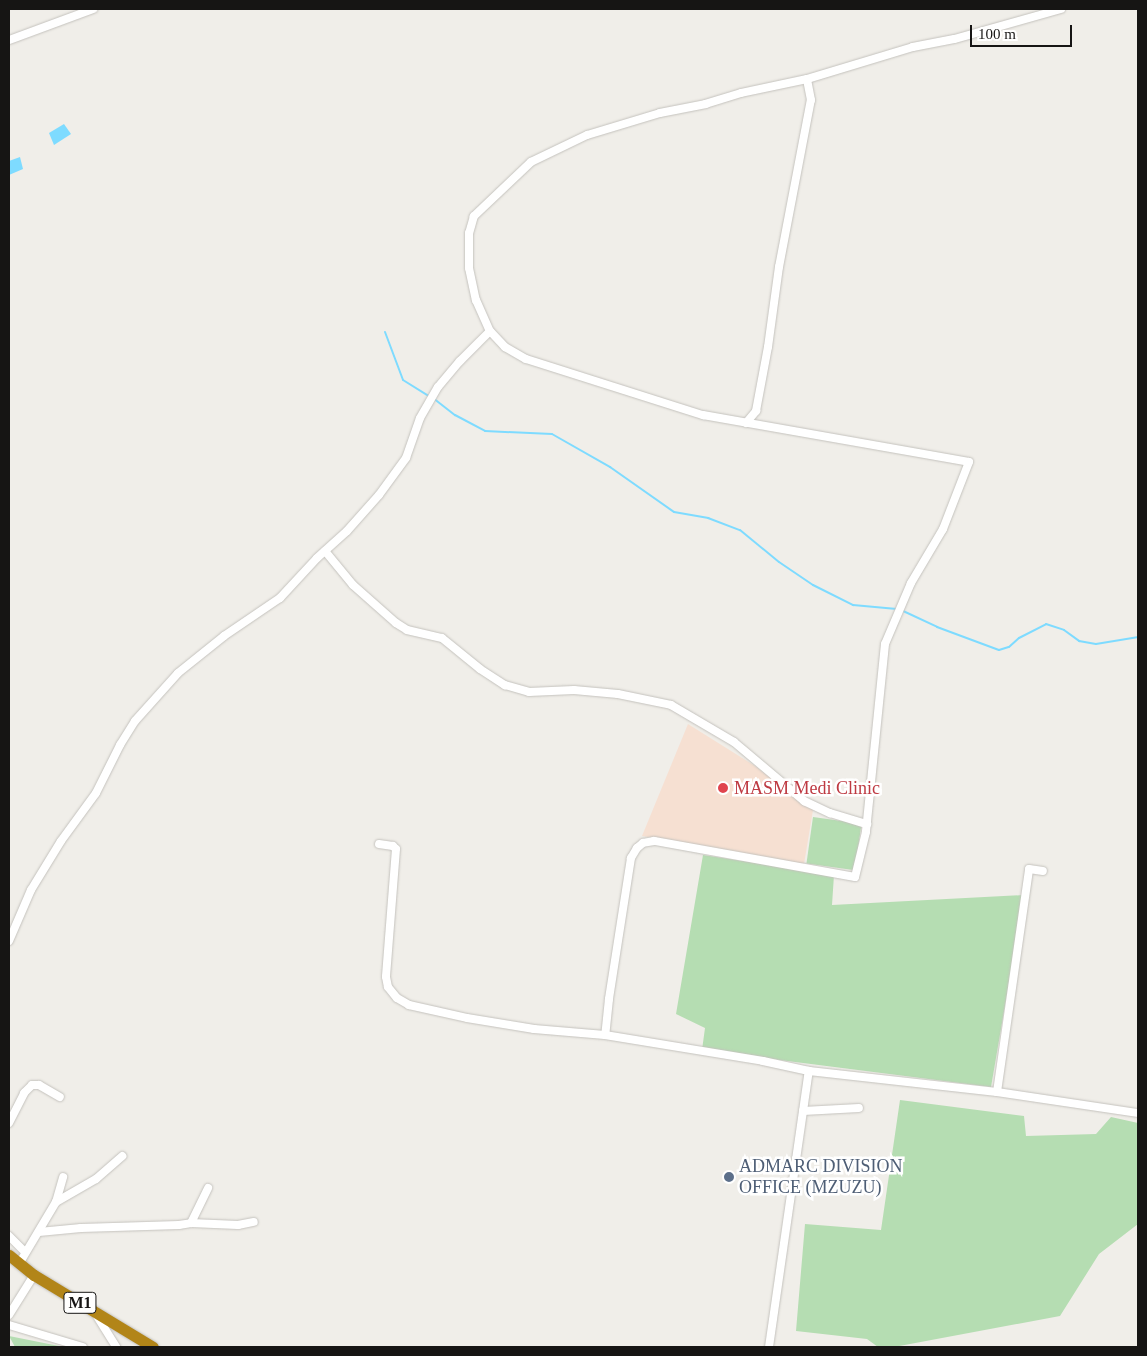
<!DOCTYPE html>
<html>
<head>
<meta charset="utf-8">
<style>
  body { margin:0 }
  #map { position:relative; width:1147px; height:1356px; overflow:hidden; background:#f0eee9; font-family:Georgia,serif }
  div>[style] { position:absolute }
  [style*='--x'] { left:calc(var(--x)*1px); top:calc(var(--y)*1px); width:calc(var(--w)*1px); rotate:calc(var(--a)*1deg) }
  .medical>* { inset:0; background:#f6e0d2 }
  .green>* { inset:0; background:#b5ddb2; transform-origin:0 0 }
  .water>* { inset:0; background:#7edbff }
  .stream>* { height:2px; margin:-1px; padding:0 1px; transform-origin:1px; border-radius:1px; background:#7edbff }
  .roads { filter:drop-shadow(0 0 1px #c4c2bd) drop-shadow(0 0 1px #c4c2bd) }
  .minor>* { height:8px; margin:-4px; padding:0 4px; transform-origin:4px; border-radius:4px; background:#fff }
  .highway>* { height:11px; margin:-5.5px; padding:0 5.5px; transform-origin:5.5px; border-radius:5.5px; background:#b28518 }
  .dots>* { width:14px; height:14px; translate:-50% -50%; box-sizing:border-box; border:2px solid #fff; border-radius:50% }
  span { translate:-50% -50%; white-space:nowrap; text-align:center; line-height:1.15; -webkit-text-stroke:5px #fff; paint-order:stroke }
  .shield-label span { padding:1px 4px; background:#fff; border:1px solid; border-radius:4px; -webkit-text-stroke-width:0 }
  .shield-label { font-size:16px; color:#161514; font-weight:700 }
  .health-label { font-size:18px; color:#be3a42 }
  .left { translate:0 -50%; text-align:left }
  .service-label { font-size:18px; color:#4e5e75 }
  .frame { position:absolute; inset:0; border:10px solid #161514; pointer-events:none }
  .scale { position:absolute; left:970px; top:25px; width:102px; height:22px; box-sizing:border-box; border:2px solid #161514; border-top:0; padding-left:6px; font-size:15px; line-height:18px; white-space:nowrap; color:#161514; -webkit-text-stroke:4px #fff; paint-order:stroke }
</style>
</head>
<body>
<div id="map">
  <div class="medical">
    <div style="clip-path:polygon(688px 724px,755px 766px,813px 810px,804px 864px,642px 836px)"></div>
  </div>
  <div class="green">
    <div style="left:813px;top:817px;width:49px;height:47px;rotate:8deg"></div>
    <div style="clip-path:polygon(703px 855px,834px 875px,832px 905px,1024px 895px,991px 1087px,702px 1050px,705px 1028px,676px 1014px)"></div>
    <div style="clip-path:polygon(900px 1100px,1024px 1116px,1026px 1136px,1096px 1134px,1111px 1117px,1138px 1123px,1138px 1224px,1099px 1254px,1060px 1316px,894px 1347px,878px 1347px,867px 1339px,796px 1331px,805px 1224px,881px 1230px)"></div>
    <div style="clip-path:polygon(9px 1336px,64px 1347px,15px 1347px)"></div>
  </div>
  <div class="water">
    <div style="clip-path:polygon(64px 124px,71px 134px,54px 145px,49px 133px)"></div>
    <div style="clip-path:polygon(20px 157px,23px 169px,9px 175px,9px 161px)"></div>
  </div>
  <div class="stream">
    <div style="--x:385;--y:332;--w:51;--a:69.4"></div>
    <div style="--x:403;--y:380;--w:31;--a:32"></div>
    <div style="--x:433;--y:398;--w:28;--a:38"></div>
    <div style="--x:455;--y:415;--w:34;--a:28"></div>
    <div style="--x:485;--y:431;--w:67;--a:2.6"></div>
    <div style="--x:552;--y:434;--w:67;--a:29.6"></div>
    <div style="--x:610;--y:467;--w:78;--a:35.1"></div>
    <div style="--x:674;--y:512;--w:35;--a:10"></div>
    <div style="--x:708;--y:518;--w:34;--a:21"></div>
    <div style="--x:740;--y:530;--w:50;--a:39.4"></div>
    <div style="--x:779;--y:562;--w:41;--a:34.1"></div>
    <div style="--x:813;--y:585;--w:45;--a:26.6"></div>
    <div style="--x:853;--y:605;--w:44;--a:5.2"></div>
    <div style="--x:901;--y:610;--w:40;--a:25"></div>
    <div style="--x:937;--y:627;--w:66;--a:20.4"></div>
    <div style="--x:999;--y:650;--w:10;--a:-17"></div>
    <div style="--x:1009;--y:647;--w:13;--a:-42"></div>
    <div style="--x:1019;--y:638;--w:30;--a:-27"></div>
    <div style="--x:1046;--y:624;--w:19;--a:18"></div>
    <div style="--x:1064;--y:630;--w:19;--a:36"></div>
    <div style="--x:1079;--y:641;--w:17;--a:10"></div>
    <div style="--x:1096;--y:644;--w:43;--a:-9.5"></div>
    <div style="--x:9;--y:889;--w:1;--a:-90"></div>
  </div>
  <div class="roads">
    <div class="minor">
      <div style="--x:1061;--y:9;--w:111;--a:164.3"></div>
      <div style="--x:954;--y:39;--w:42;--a:169"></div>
      <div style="--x:913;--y:47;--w:111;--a:163.2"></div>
      <div style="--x:807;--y:79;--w:67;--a:168"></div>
      <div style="--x:741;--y:93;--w:37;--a:163"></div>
      <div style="--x:706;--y:104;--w:47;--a:168.9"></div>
      <div style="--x:660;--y:113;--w:76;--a:163.2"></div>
      <div style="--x:587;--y:135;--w:62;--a:154.3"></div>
      <div style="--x:531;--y:162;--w:79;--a:136.5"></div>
      <div style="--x:474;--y:216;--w:18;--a:106"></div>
      <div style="--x:469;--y:233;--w:35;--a:90"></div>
      <div style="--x:469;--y:268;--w:33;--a:78"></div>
      <div style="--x:476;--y:300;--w:34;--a:66"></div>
      <div style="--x:490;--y:331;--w:22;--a:47"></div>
      <div style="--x:505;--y:347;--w:24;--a:30"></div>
      <div style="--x:526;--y:359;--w:186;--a:17.6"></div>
      <div style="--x:703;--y:415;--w:270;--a:10"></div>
      <div style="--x:969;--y:462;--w:72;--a:111.2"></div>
      <div style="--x:943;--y:529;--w:63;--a:120.7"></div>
      <div style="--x:911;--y:583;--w:66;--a:113.1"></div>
      <div style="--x:885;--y:644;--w:189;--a:95.8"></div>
      <div style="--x:866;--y:832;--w:46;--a:103.7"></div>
      <div style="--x:855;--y:877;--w:204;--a:-169.8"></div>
      <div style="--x:654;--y:841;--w:11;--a:170"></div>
      <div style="--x:643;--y:843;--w:8;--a:140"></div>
      <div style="--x:637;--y:848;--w:12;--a:121"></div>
      <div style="--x:631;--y:858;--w:143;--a:98.9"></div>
      <div style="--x:609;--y:999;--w:36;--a:96"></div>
      <div style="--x:605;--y:1035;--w:160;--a:9.3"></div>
      <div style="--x:763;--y:1061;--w:47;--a:12.3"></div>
      <div style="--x:809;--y:1071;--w:189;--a:6.4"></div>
      <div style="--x:997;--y:1092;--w:143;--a:8.5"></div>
      <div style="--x:9;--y:40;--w:90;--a:-20.3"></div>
      <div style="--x:746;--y:423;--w:16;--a:-50"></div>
      <div style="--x:756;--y:411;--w:65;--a:-79.4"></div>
      <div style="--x:768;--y:347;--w:81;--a:-82.2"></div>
      <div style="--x:779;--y:267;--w:170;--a:-79.2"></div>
      <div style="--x:811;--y:100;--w:21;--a:-101"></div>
      <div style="--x:325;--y:551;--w:44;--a:50.5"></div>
      <div style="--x:353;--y:585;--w:57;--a:41.5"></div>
      <div style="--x:396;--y:623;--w:13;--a:32"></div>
      <div style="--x:407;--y:630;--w:36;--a:13"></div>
      <div style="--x:442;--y:638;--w:49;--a:39.2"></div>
      <div style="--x:480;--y:669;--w:30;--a:33"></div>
      <div style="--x:505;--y:685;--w:25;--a:16"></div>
      <div style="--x:529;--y:692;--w:45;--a:-2.5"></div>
      <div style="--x:574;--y:690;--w:44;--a:5.2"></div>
      <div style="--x:618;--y:694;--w:54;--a:11.7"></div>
      <div style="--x:671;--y:705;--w:73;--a:30.4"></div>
      <div style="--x:734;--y:742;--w:92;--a:40.1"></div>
      <div style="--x:804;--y:801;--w:29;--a:25"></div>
      <div style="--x:830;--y:813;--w:39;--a:17"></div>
      <div style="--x:379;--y:844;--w:14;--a:8"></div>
      <div style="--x:393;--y:846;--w:4;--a:45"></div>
      <div style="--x:396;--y:849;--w:128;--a:94.5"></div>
      <div style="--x:386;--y:977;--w:10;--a:79"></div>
      <div style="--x:388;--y:987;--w:14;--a:51"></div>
      <div style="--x:397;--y:998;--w:14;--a:30"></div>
      <div style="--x:409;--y:1005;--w:59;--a:12.6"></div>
      <div style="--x:467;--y:1018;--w:68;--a:9.3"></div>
      <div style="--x:534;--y:1029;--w:71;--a:4.8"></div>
      <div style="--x:9;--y:941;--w:56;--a:-66.7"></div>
      <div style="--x:31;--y:890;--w:57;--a:-58.5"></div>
      <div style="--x:61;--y:841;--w:59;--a:-53.9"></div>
      <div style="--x:96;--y:793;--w:54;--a:-63.4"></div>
      <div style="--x:120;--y:745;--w:28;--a:-58"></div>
      <div style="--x:135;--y:721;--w:64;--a:-48.1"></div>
      <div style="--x:178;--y:673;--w:59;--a:-38.8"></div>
      <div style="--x:224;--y:636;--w:68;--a:-34.2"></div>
      <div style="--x:280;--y:598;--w:54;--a:-47.2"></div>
      <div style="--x:317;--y:558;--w:40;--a:-42"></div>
      <div style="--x:347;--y:531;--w:48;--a:-48.4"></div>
      <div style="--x:379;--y:495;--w:46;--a:-53.9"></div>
      <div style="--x:406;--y:458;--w:42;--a:-70.7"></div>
      <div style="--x:420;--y:418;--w:36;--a:-60"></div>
      <div style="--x:438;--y:387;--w:34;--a:-50"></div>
      <div style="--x:460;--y:361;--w:42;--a:-45"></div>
      <div style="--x:997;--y:1092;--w:225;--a:-81.8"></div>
      <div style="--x:1029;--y:869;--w:14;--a:8"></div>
      <div style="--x:803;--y:1111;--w:56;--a:-3.1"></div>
      <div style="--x:9;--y:1123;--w:34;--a:-63"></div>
      <div style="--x:24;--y:1093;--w:11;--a:-45"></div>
      <div style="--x:32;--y:1085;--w:7;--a:0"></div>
      <div style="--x:39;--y:1085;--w:24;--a:30"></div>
      <div style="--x:56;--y:1202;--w:46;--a:-29.9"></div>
      <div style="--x:96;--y:1179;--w:35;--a:-41"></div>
      <div style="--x:191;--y:1223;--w:47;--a:2.4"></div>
      <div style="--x:238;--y:1225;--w:16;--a:-11"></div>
      <div style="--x:39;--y:1232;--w:42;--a:-5.4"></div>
      <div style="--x:81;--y:1228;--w:98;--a:-1.8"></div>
      <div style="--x:179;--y:1225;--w:12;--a:-9"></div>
      <div style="--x:191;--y:1223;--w:39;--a:-64"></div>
      <div style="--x:9;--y:1236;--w:23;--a:45"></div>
      <div style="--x:19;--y:1264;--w:72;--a:-59.2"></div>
      <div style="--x:56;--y:1202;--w:26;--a:-74"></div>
      <div style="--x:95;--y:1313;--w:40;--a:58"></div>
      <div style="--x:9;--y:1315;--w:47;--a:-58"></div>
      <div style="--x:9;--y:1325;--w:77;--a:16.6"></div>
      <div style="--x:769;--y:1347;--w:279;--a:-81.8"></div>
    </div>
    <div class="highway">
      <div style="--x:9;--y:1255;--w:32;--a:39"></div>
      <div style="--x:34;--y:1275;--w:139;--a:31.2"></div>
    </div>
  </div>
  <div class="dots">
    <div style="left:723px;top:788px;background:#e0444e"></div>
    <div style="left:729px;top:1177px;background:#5c6f8a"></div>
  </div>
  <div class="shield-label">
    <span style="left:80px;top:1303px">M1</span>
  </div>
  <div class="health-label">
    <span class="left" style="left:734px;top:788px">MASM Medi Clinic</span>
  </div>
  <div class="service-label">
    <span class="left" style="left:739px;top:1177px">ADMARC DIVISION<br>OFFICE (MZUZU)</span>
  </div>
  <div class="frame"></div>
  <div class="scale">100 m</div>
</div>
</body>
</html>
